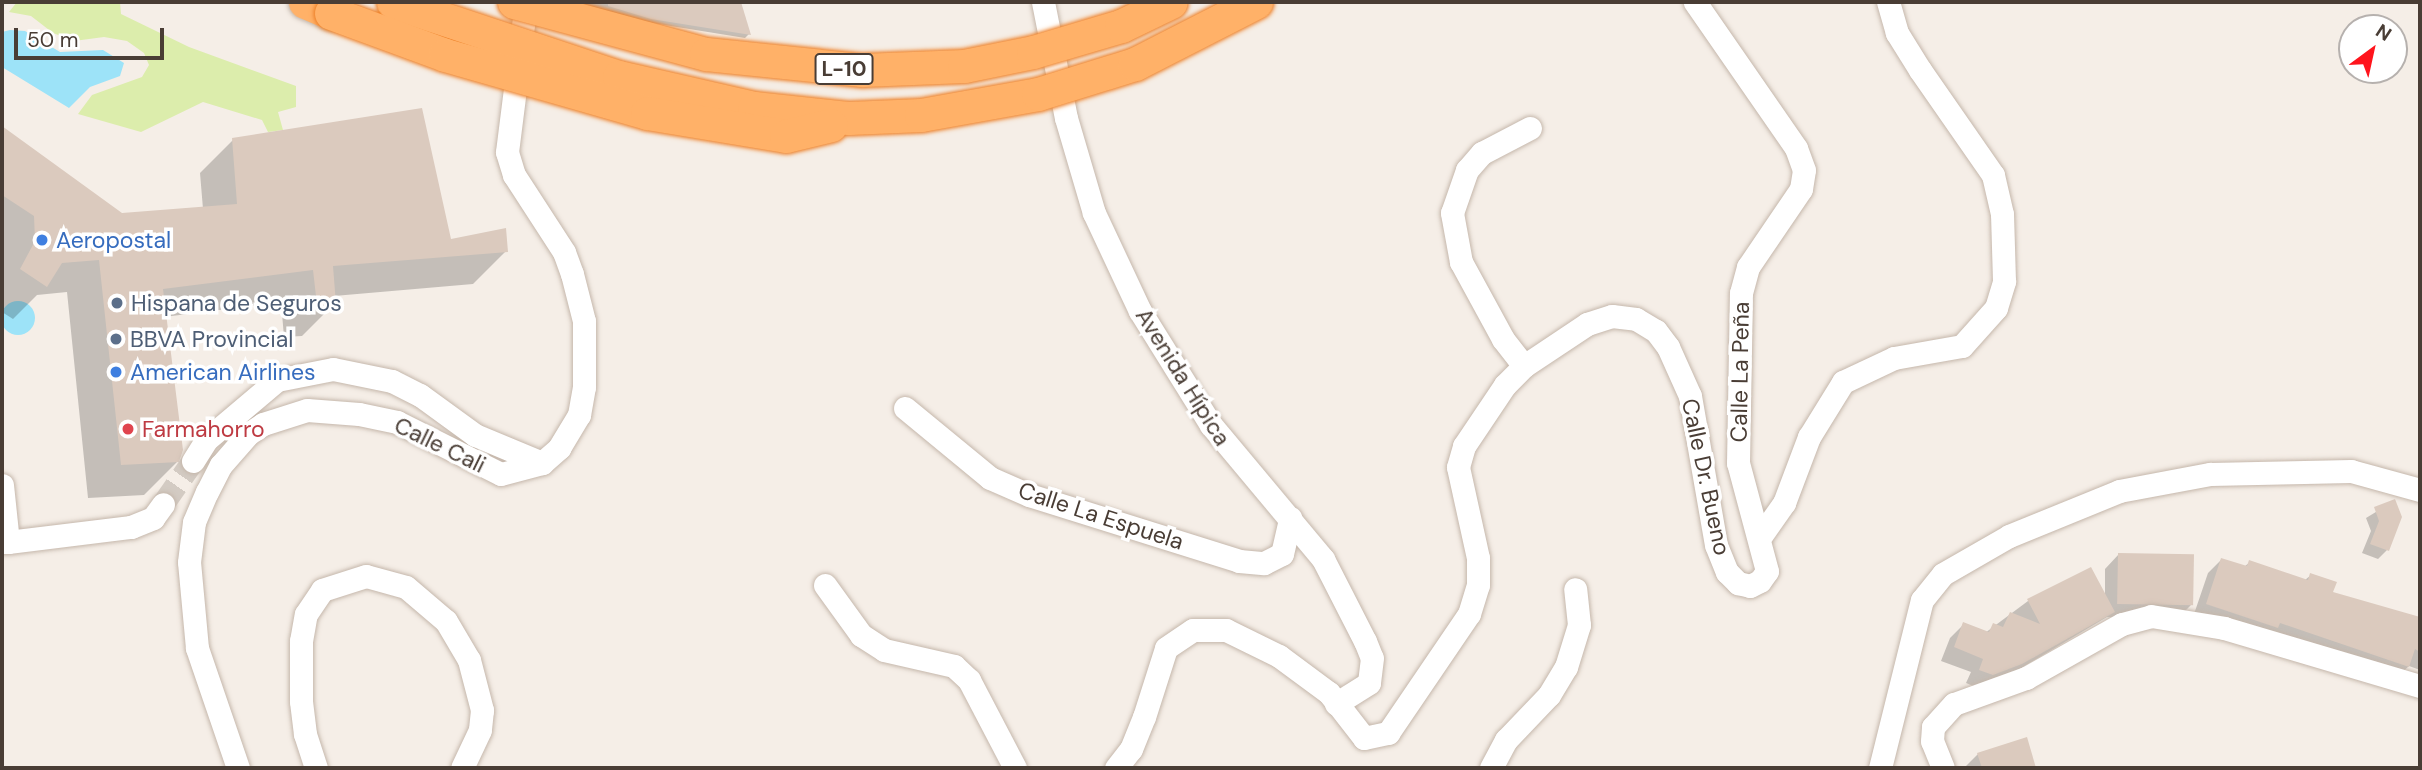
<!DOCTYPE html>
<html>
<head>
<meta charset="utf-8">
<style>
  body { margin:0 }
  #map { position:relative; width:2422px; height:770px; overflow:hidden; background:#f5eee7; font-family:"DM Sans",sans-serif }
  div>[style] { position:absolute }
  [style*='--x'] { left:calc(var(--x)*1px); top:calc(var(--y)*1px); width:calc(var(--w)*1px); rotate:calc(var(--a)*1deg) }
  .green>* { inset:0; background:#dcedac }
  .water>* { inset:0; background:#9de3f8 }
  .round { border-radius:50% }
  .shadow>* { inset:0; background:#0003 }
  .building>* { inset:0; background:#dbcabe; transform-origin:0 0 }
  .minor-tunnel>* { height:23px; margin-top:-11.5px; transform-origin:0; background:repeating-linear-gradient(90deg,#d3cbc3 0 23px,transparent 0 34px) }
  .roads { filter:drop-shadow(0 0 2px #c5b7ab) drop-shadow(0 0 2px #c5b7ab) }
  .minor>* { height:23px; margin:-11.5px; padding:0 11.5px; transform-origin:11.5px; border-radius:11.5px; background:#fff }
  .highway>* { height:33px; margin:-16.5px; padding:0 16.5px; transform-origin:16.5px; border-radius:16.5px; background:#ffb168 }
  .bridges { filter:drop-shadow(0 0 2px #ed8129) drop-shadow(0 0 2px #ed8129) }
  .highway-bridge>* { height:33px; margin:-16.5px; padding:0 16.5px; transform-origin:16.5px; border-radius:16.5px; background:#ffb168 }
  .dots>* { width:19px; height:19px; translate:-50% -50%; box-sizing:border-box; border:4px solid #fff; border-radius:50% }
  span { translate:-50% -50%; white-space:nowrap; text-align:center; line-height:1.15; -webkit-text-stroke:7px #fff; paint-order:stroke }
  .shield-label span { padding:2px 5px; background:#fff; border:2px solid; border-radius:5px; -webkit-text-stroke-width:0 }
  .shield-label { font-size:21px; color:#493d35; font-weight:700 }
  .shop-label { font-size:23px; color:#366cbe }
  .left { translate:0 -50%; text-align:left }
  .service-label { font-size:23px; color:#4e5e75 }
  .street-label { font-size:23px; color:#493d35 }
  .health-label { font-size:23px; color:#be3a42 }
  .frame { position:absolute; inset:0; border:4px solid #493d35; pointer-events:none }
  .north { position:absolute; left:2338px; top:14px; width:70px; height:70px; box-sizing:border-box; background:#fff; border:2px solid #b6b1ae; border-radius:50%; rotate:33deg; font-size:19px; font-weight:700; line-height:28px; text-align:center; color:#493d35 }
  .north::after { content:''; display:block; margin:auto; width:24px; height:32px; background:#ff141c; clip-path:polygon(50% 0,100% 100%,50% 72%,0 100%) }
  .scale { position:absolute; left:14px; top:28px; width:150px; height:32px; box-sizing:border-box; border:4px solid #493d35; border-top:0; padding-left:9px; font-size:21px; line-height:24px; white-space:nowrap; color:#493d35; -webkit-text-stroke:5px #fff; paint-order:stroke }
</style>
</head>
<body>
<div id="map">
  <div class="green">
    <div style="clip-path:polygon(17px 2px,120px 2px,121px 14px,189px 47px,296px 86px,296px 107px,278px 112px,283px 130px,268px 132px,262px 120px,203px 102px,141px 132px,78px 114px,92px 95px,142px 77px,149px 65px,144px 53px,127px 41px,104px 37px,74px 41px,53px 33px,31px 16px,9px 12px)"></div>
  </div>
  <div class="water">
    <div style="clip-path:polygon(10px 30px,25px 31px,60px 52px,103px 50px,124px 63px,120px 76px,90px 87px,69px 108px,2px 67px,2px 32px)"></div>
    <div class="round" style="left:1px;top:301px;width:34px;height:34px"></div>
  </div>
  <div class="shadow">
    <div style="clip-path:polygon(575px 2px,739px 2px,749px 34px,745px 38px,646px 22px)"></div>
    <div style="clip-path:polygon(2px 128px,121px 215px,203px 209px,200px 173px,233px 140px,450px 241px,506px 251px,473px 284px,334px 296px,335px 303px,302px 336px,284px 337px,281px 302px,164px 317px,178px 461px,144px 495px,88px 498px,67px 292px,37px 295px,13px 319px,2px 312px)"></div>
    <div style="clip-path:polygon(2394px 501px,2387px 550px,2378px 559px,2362px 553px,2371px 531px,2366px 518px)"></div>
    <div style="clip-path:polygon(2119px 554px,2191px 605px,2177px 619px,2107px 617px,2006px 677px,1978px 688px,1966px 683px,1971px 672px,1941px 661px,1950px 638px,1964px 624px,1985px 633px,2028px 601px,2090px 569px,2105px 596px,2105px 569px)"></div>
    <div style="clip-path:polygon(2221px 560px,2244px 567px,2250px 562px,2305px 580px,2311px 575px,2331px 593px,2420px 619px,2420px 670px,2409px 666px,2394px 680px,2193px 617px,2208px 573px)"></div>
    <div style="clip-path:polygon(2026px 740px,2035px 768px,1964px 768px,1978px 754px)"></div>
  </div>
  <div class="building">
    <div style="clip-path:polygon(608px 2px,741px 2px,751px 35px,651px 19px,608px 6px)"></div>
    <div style="clip-path:polygon(422px 108px,451px 239px,506px 228px,508px 252px,333px 266px,336px 304px,317px 305px,313px 270px,163px 289px,183px 450px,179px 462px,121px 465px,99px 260px,62px 263px,47px 287px,20px 269px,35px 241px,34px 216px,2px 195px,2px 126px,122px 213px,237px 204px,232px 138px)"></div>
    <div style="clip-path:polygon(2395px 499px,2402px 517px,2389px 551px,2370px 544px,2379px 521px,2374px 507px)"></div>
    <div style="left:2118px;top:553px;width:76px;height:51px;rotate:1deg"></div>
    <div style="clip-path:polygon(2221px 558px,2247px 566px,2249px 560px,2308px 580px,2310px 573px,2337px 582px,2333px 592px,2420px 617px,2420px 652px,2415px 649px,2409px 667px,2280px 623px,2278px 628px,2206px 604px)"></div>
    <div style="clip-path:polygon(2091px 567px,2115px 612px,2022px 664px,1993px 675px,1979px 670px,1983px 659px,1954px 647px,1963px 622px,1989px 632px,1993px 623px,2003px 627px,2010px 612px,2040px 624px,2027px 599px)"></div>
    <div style="clip-path:polygon(2027px 737px,2036px 768px,1982px 768px,1977px 753px)"></div>
  </div>
  <div class="minor-tunnel">
    <div style="--x:163;--y:504;--w:52;--a:-55.1"></div>
  </div>
  <div class="roads">
    <div class="minor">
      <div style="--x:1043;--y:2;--w:118;--a:78.8"></div>
      <div style="--x:1066;--y:118;--w:99;--a:73.6"></div>
      <div style="--x:1094;--y:213;--w:108;--a:64.9"></div>
      <div style="--x:1140;--y:311;--w:134;--a:58.1"></div>
      <div style="--x:1211;--y:425;--w:175;--a:50.1"></div>
      <div style="--x:1323;--y:559;--w:92;--a:62.9"></div>
      <div style="--x:1365;--y:641;--w:18;--a:68"></div>
      <div style="--x:1372;--y:658;--w:25;--a:97"></div>
      <div style="--x:1369;--y:683;--w:39;--a:148"></div>
      <div style="--x:1524;--y:366;--w:34;--a:-128"></div>
      <div style="--x:1503;--y:339;--w:88;--a:-118.6"></div>
      <div style="--x:1461;--y:262;--w:50;--a:-100.4"></div>
      <div style="--x:1452;--y:213;--w:46;--a:-70.8"></div>
      <div style="--x:1467;--y:170;--w:23;--a:-49"></div>
      <div style="--x:1482;--y:153;--w:54;--a:-27.5"></div>
      <div style="--x:905;--y:408;--w:110;--a:39.5"></div>
      <div style="--x:990;--y:478;--w:43;--a:23.6"></div>
      <div style="--x:1029;--y:495;--w:220;--a:17.4"></div>
      <div style="--x:1239;--y:561;--w:25;--a:5"></div>
      <div style="--x:1264;--y:563;--w:20;--a:-27"></div>
      <div style="--x:1282;--y:554;--w:37;--a:-77"></div>
      <div style="--x:193;--y:461;--w:25;--a:-58"></div>
      <div style="--x:206;--y:440;--w:93;--a:-40.2"></div>
      <div style="--x:277;--y:380;--w:57;--a:-11.1"></div>
      <div style="--x:333;--y:369;--w:60;--a:11.5"></div>
      <div style="--x:392;--y:381;--w:31;--a:27"></div>
      <div style="--x:420;--y:395;--w:68;--a:36"></div>
      <div style="--x:475;--y:435;--w:73;--a:22.7"></div>
      <div style="--x:2;--y:485;--w:57;--a:84"></div>
      <div style="--x:8;--y:542;--w:6;--a:180"></div>
      <div style="--x:1760;--y:537;--w:42;--a:-54.8"></div>
      <div style="--x:1784;--y:503;--w:71;--a:-69.3"></div>
      <div style="--x:1809;--y:437;--w:65;--a:-58.3"></div>
      <div style="--x:1843;--y:382;--w:56;--a:-25.2"></div>
      <div style="--x:1894;--y:358;--w:69;--a:-10"></div>
      <div style="--x:1962;--y:346;--w:51;--a:-48.2"></div>
      <div style="--x:1996;--y:308;--w:28;--a:-73"></div>
      <div style="--x:2004;--y:281;--w:67;--a:-91.7"></div>
      <div style="--x:2002;--y:214;--w:40;--a:-103"></div>
      <div style="--x:1993;--y:175;--w:128;--a:-124.8"></div>
      <div style="--x:1920;--y:70;--w:44;--a:-121.9"></div>
      <div style="--x:1897;--y:33;--w:32;--a:-106"></div>
      <div style="--x:8;--y:542;--w:124;--a:-7"></div>
      <div style="--x:131;--y:527;--w:24;--a:-22"></div>
      <div style="--x:153;--y:518;--w:17;--a:-54"></div>
      <div style="--x:825;--y:585;--w:62;--a:54.2"></div>
      <div style="--x:861;--y:635;--w:27;--a:33"></div>
      <div style="--x:884;--y:650;--w:72;--a:12.9"></div>
      <div style="--x:954;--y:666;--w:21;--a:43"></div>
      <div style="--x:969;--y:680;--w:99;--a:62.4"></div>
      <div style="--x:238;--y:768;--w:127;--a:-108.9"></div>
      <div style="--x:197;--y:648;--w:86;--a:-95.3"></div>
      <div style="--x:189;--y:562;--w:40;--a:-82.9"></div>
      <div style="--x:194;--y:522;--w:33;--a:-67"></div>
      <div style="--x:207;--y:492;--w:30;--a:-63"></div>
      <div style="--x:221;--y:465;--w:41;--a:-48.9"></div>
      <div style="--x:248;--y:434;--w:18;--a:-34"></div>
      <div style="--x:263;--y:424;--w:46;--a:-17.7"></div>
      <div style="--x:307;--y:410;--w:52;--a:4.4"></div>
      <div style="--x:359;--y:414;--w:39;--a:12"></div>
      <div style="--x:397;--y:422;--w:116;--a:26.6"></div>
      <div style="--x:501;--y:474;--w:42;--a:-15"></div>
      <div style="--x:542;--y:463;--w:23;--a:-41"></div>
      <div style="--x:559;--y:448;--w:39;--a:-59"></div>
      <div style="--x:579;--y:415;--w:28;--a:-80"></div>
      <div style="--x:584;--y:387;--w:66;--a:-90"></div>
      <div style="--x:584;--y:321;--w:49;--a:-104.3"></div>
      <div style="--x:572;--y:274;--w:23;--a:-110"></div>
      <div style="--x:564;--y:252;--w:92;--a:-123"></div>
      <div style="--x:514;--y:175;--w:24;--a:-107"></div>
      <div style="--x:507;--y:152;--w:151;--a:-82.8"></div>
      <div style="--x:316;--y:768;--w:36;--a:-108"></div>
      <div style="--x:305;--y:734;--w:33;--a:-97"></div>
      <div style="--x:301;--y:701;--w:60;--a:-90"></div>
      <div style="--x:301;--y:641;--w:27;--a:-80"></div>
      <div style="--x:306;--y:614;--w:29;--a:-56"></div>
      <div style="--x:322;--y:590;--w:46;--a:-17.7"></div>
      <div style="--x:366;--y:576;--w:41;--a:15.4"></div>
      <div style="--x:406;--y:587;--w:52;--a:40.4"></div>
      <div style="--x:446;--y:621;--w:45;--a:59.5"></div>
      <div style="--x:469;--y:660;--w:52;--a:75.4"></div>
      <div style="--x:482;--y:710;--w:20;--a:96"></div>
      <div style="--x:480;--y:730;--w:42;--a:115.3"></div>
      <div style="--x:1116;--y:768;--w:24;--a:-52"></div>
      <div style="--x:1131;--y:749;--w:35;--a:-68"></div>
      <div style="--x:1144;--y:717;--w:72;--a:-72.3"></div>
      <div style="--x:1166;--y:648;--w:32;--a:-34"></div>
      <div style="--x:1193;--y:630;--w:33;--a:0"></div>
      <div style="--x:1226;--y:630;--w:59;--a:26.1"></div>
      <div style="--x:1279;--y:656;--w:62;--a:36.5"></div>
      <div style="--x:1329;--y:693;--w:57;--a:52.1"></div>
      <div style="--x:1364;--y:738;--w:25;--a:-12"></div>
      <div style="--x:1388;--y:733;--w:144;--a:-55.8"></div>
      <div style="--x:1469;--y:614;--w:30;--a:-73"></div>
      <div style="--x:1478;--y:585;--w:27;--a:-90"></div>
      <div style="--x:1478;--y:558;--w:93;--a:-102.4"></div>
      <div style="--x:1458;--y:467;--w:22;--a:-74"></div>
      <div style="--x:1464;--y:446;--w:73;--a:-56.1"></div>
      <div style="--x:1505;--y:385;--w:27;--a:-45"></div>
      <div style="--x:1524;--y:366;--w:76;--a:-33.7"></div>
      <div style="--x:1587;--y:324;--w:26;--a:-18"></div>
      <div style="--x:1612;--y:316;--w:24;--a:7"></div>
      <div style="--x:1636;--y:319;--w:23;--a:31"></div>
      <div style="--x:1656;--y:331;--w:20;--a:53"></div>
      <div style="--x:1668;--y:347;--w:54;--a:65.8"></div>
      <div style="--x:1690;--y:396;--w:151;--a:80.1"></div>
      <div style="--x:1716;--y:545;--w:29;--a:68"></div>
      <div style="--x:1727;--y:572;--w:16;--a:45"></div>
      <div style="--x:1738;--y:583;--w:12;--a:14"></div>
      <div style="--x:1750;--y:586;--w:11;--a:-27"></div>
      <div style="--x:1760;--y:581;--w:12;--a:-55"></div>
      <div style="--x:1767;--y:571;--w:112;--a:-105"></div>
      <div style="--x:1738;--y:463;--w:170;--a:-89"></div>
      <div style="--x:1741;--y:293;--w:27;--a:-75"></div>
      <div style="--x:1748;--y:267;--w:94;--a:-55.8"></div>
      <div style="--x:1801;--y:189;--w:19;--a:-81"></div>
      <div style="--x:1804;--y:170;--w:23;--a:-110"></div>
      <div style="--x:1796;--y:148;--w:178;--a:-124.7"></div>
      <div style="--x:1491;--y:768;--w:32;--a:-62"></div>
      <div style="--x:1506;--y:740;--w:62;--a:-46.3"></div>
      <div style="--x:1549;--y:695;--w:33;--a:-59"></div>
      <div style="--x:1566;--y:667;--w:44;--a:-72.8"></div>
      <div style="--x:1579;--y:625;--w:36;--a:-96"></div>
      <div style="--x:1880;--y:768;--w:173;--a:-76"></div>
      <div style="--x:1922;--y:600;--w:33;--a:-51"></div>
      <div style="--x:1943;--y:574;--w:76;--a:-29.9"></div>
      <div style="--x:2009;--y:536;--w:119;--a:-22.2"></div>
      <div style="--x:2119;--y:491;--w:93;--a:-10.6"></div>
      <div style="--x:2210;--y:474;--w:141;--a:-1.2"></div>
      <div style="--x:2351;--y:471;--w:72;--a:15.4"></div>
      <div style="--x:1943;--y:768;--w:29;--a:-112"></div>
      <div style="--x:1932;--y:741;--w:14;--a:-86"></div>
      <div style="--x:1933;--y:727;--w:31;--a:-48"></div>
      <div style="--x:1954;--y:704;--w:77;--a:-19.9"></div>
      <div style="--x:2026;--y:678;--w:110;--a:-29.4"></div>
      <div style="--x:2122;--y:624;--w:30;--a:-15"></div>
      <div style="--x:2151;--y:616;--w:74;--a:9.3"></div>
      <div style="--x:2224;--y:628;--w:204;--a:16.5"></div>
    </div>
    <div class="highway">
      <div style="--x:305;--y:2;--w:28;--a:23"></div>
    </div>
  </div>
  <div class="bridges">
    <div class="highway-bridge">
      <div style="--x:393;--y:2;--w:238;--a:18.4"></div>
      <div style="--x:619;--y:77;--w:139;--a:12.9"></div>
      <div style="--x:754;--y:108;--w:96;--a:6"></div>
      <div style="--x:849;--y:118;--w:72;--a:-2.4"></div>
      <div style="--x:921;--y:115;--w:119;--a:-10.2"></div>
      <div style="--x:1038;--y:94;--w:102;--a:-17.2"></div>
      <div style="--x:1135;--y:64;--w:136;--a:-27.1"></div>
      <div style="--x:514;--y:2;--w:199;--a:15.2"></div>
      <div style="--x:706;--y:54;--w:157;--a:5.9"></div>
      <div style="--x:862;--y:70;--w:102;--a:-2.2"></div>
      <div style="--x:964;--y:66;--w:70;--a:-11.5"></div>
      <div style="--x:1033;--y:52;--w:92;--a:-16.5"></div>
      <div style="--x:1121;--y:26;--w:55;--a:-25.6"></div>
      <div style="--x:331;--y:13;--w:121;--a:20.2"></div>
      <div style="--x:445;--y:55;--w:210;--a:16"></div>
      <div style="--x:647;--y:113;--w:141;--a:9.4"></div>
      <div style="--x:786;--y:136;--w:46;--a:-13.7"></div>
    </div>
  </div>
  <div class="dots">
    <div style="left:42px;top:240px;background:#3f7fe0"></div>
    <div style="left:117px;top:303px;background:#5c6f8a"></div>
    <div style="left:116px;top:339px;background:#5c6f8a"></div>
    <div style="left:116px;top:372px;background:#3f7fe0"></div>
    <div style="left:128px;top:429px;background:#e0444e"></div>
  </div>
  <div class="shield-label">
    <span style="left:844px;top:69px">L-10</span>
  </div>
  <div class="shop-label">
    <span class="left" style="left:56px;top:240px">Aeropostal</span>
    <span class="left" style="left:130px;top:372px">American Airlines</span>
  </div>
  <div class="service-label">
    <span class="left" style="left:131px;top:303px">Hispana de Seguros</span>
    <span class="left" style="left:130px;top:339px">BBVA Provincial</span>
  </div>
  <div class="street-label">
    <span style="left:1740px;top:372px;rotate:-89deg">Calle La Peña</span>
    <span style="left:1183px;top:377px;rotate:58deg">Avenida Hípica</span>
    <span style="left:440px;top:445px;rotate:26deg">Calle Cali</span>
    <span style="left:1706px;top:477px;rotate:78deg">Calle Dr. Bueno</span>
    <span style="left:1101px;top:516px;rotate:18deg">Calle La Espuela</span>
  </div>
  <div class="health-label">
    <span class="left" style="left:142px;top:429px">Farmahorro</span>
  </div>
  <div class="frame"></div>
  <div class="north">N</div>
  <div class="scale">50 m</div>
</div>
</body>
</html>
